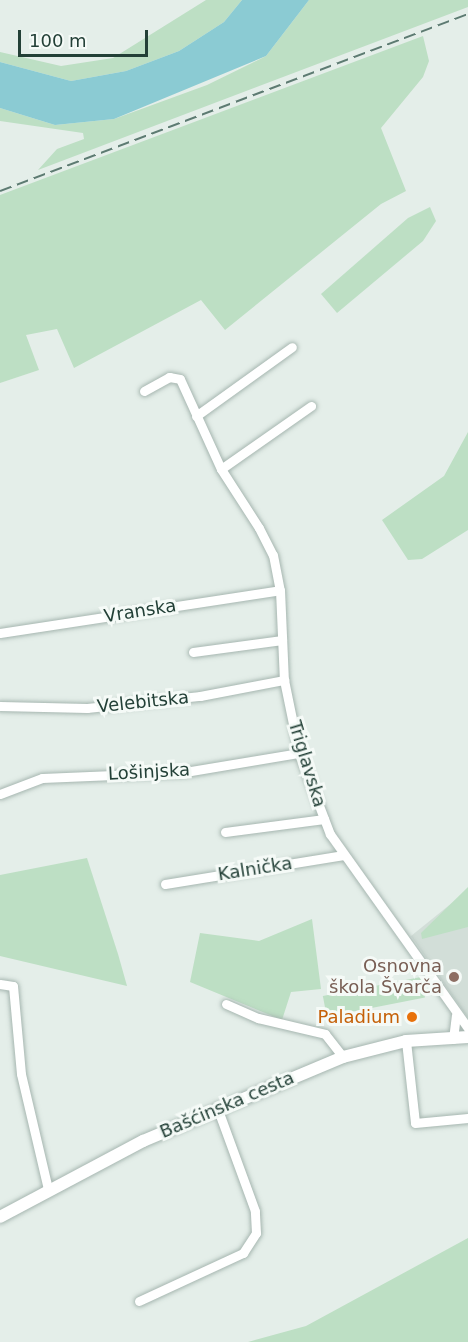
<!DOCTYPE html>
<html>
<head>
<meta charset="utf-8">
<style>
  body { margin:0 }
  #map { position:relative; width:468px; height:1342px; overflow:hidden; background:#e4eee9; font-family:"DejaVu Sans",sans-serif }
  div>[style] { position:absolute }
  [style*='--x'] { left:calc(var(--x)*1px); top:calc(var(--y)*1px); width:calc(var(--w)*1px); rotate:calc(var(--a)*1deg) }
  .built>* { inset:0; background:#d2ded8 }
  .green>* { inset:0; background:#bddfc4; transform-origin:0 0 }
  .water>* { inset:0; background:#8bcbd3 }
  .roads { filter:drop-shadow(0 0 2px #a6b6b0) drop-shadow(0 0 2px #a6b6b0) }
  .minor>* { height:9px; margin:-4.5px; padding:0 4.5px; transform-origin:4.5px; border-radius:4.5px; background:#fff }
  .tertiary>* { height:12px; margin:-6px; padding:0 6px; transform-origin:6px; border-radius:6px; background:#fff }
  .rail>* { height:2px; margin-top:-1px; transform-origin:0; background:repeating-linear-gradient(90deg,#5d7b72 0 12px,transparent 0 18px) }
  .dots>* { width:16px; height:16px; translate:-50% -50%; box-sizing:border-box; border:3px solid #f5faf7; border-radius:50% }
  span { translate:-50% -50%; white-space:nowrap; text-align:center; line-height:1.15; -webkit-text-stroke:6px #f5faf7; paint-order:stroke }
  .street-label { font-size:18px; color:#234037 }
  .education-label { font-size:18px; color:#785e54 }
  .right { translate:-100% -50%; text-align:right }
  .food-label { font-size:18px; color:#c56008 }
  .scale { position:absolute; left:18px; top:30px; width:130px; height:27px; box-sizing:border-box; border:3px solid #234037; border-top:0; padding-left:8px; font-size:18px; line-height:21px; white-space:nowrap; color:#234037; -webkit-text-stroke:4px #f5faf7; paint-order:stroke }
</style>
</head>
<body>
<div id="map">
  <div class="built">
    <div style="clip-path:polygon(468px 890px,468px 1018px,411px 936px)"></div>
  </div>
  <div class="green">
    <div style="clip-path:polygon(206px 0,242px 0,224px 22px,179px 51px,126px 71px,71px 81px,0 62px,0 52px,61px 66px,113px 58px)"></div>
    <div style="clip-path:polygon(309px 0,468px 0,468px 7px,38px 170px,57px 149px,84px 139px,83px 133px,0 121px,0 108px,55px 125px,114px 119px,207px 85px,266px 56px)"></div>
    <div style="clip-path:polygon(423px 36px,429px 61px,423px 77px,381px 128px,406px 191px,381px 204px,225px 330px,201px 300px,74px 368px,57px 329px,26px 335px,39px 370px,0 383px,0 195px)"></div>
    <div style="clip-path:polygon(430px 207px,436px 221px,423px 241px,337px 313px,321px 294px,408px 218px)"></div>
    <div style="clip-path:polygon(468px 432px,468px 530px,422px 559px,408px 560px,382px 520px,444px 476px)"></div>
    <div style="clip-path:polygon(87px 858px,118px 954px,127px 986px,0 956px,0 875px)"></div>
    <div style="clip-path:polygon(468px 887px,468px 927px,422px 939px,421px 933px)"></div>
    <div style="clip-path:polygon(312px 919px,321px 989px,291px 992px,282px 1020px,190px 982px,200px 933px,259px 941px)"></div>
    <div style="left:421px;top:977px;width:21px;height:100px;rotate:79deg"></div>
    <div style="clip-path:polygon(468px 1238px,468px 1342px,248px 1342px,306px 1326px)"></div>
  </div>
  <div class="water">
    <div style="clip-path:polygon(242px 0,309px 0,266px 56px,114px 119px,55px 125px,0 108px,0 62px,71px 81px,126px 71px,179px 51px,224px 22px)"></div>
  </div>
  <div class="roads">
    <div class="minor">
      <div style="--x:144;--y:391;--w:29;--a:-29"></div>
      <div style="--x:169;--y:377;--w:11;--a:10"></div>
      <div style="--x:180;--y:379;--w:99;--a:65.5"></div>
      <div style="--x:221;--y:469;--w:70;--a:57.2"></div>
      <div style="--x:259;--y:528;--w:30;--a:63"></div>
      <div style="--x:273;--y:555;--w:36;--a:79"></div>
      <div style="--x:280;--y:590;--w:90;--a:87.5"></div>
      <div style="--x:284;--y:680;--w:75;--a:78.4"></div>
      <div style="--x:299;--y:753;--w:87;--a:69.1"></div>
      <div style="--x:330;--y:834;--w:238;--a:54.6"></div>
      <div style="--x:196;--y:416;--w:118;--a:-35.7"></div>
      <div style="--x:221;--y:469;--w:110;--a:-35"></div>
      <div style="--x:0;--y:633;--w:283;--a:-8.7"></div>
      <div style="--x:193;--y:652;--w:90;--a:-7.7"></div>
      <div style="--x:0;--y:706;--w:87;--a:1.3"></div>
      <div style="--x:87;--y:708;--w:114;--a:-6.1"></div>
      <div style="--x:200;--y:696;--w:86;--a:-10.8"></div>
      <div style="--x:0;--y:794;--w:45;--a:-20.9"></div>
      <div style="--x:42;--y:778;--w:143;--a:-2.4"></div>
      <div style="--x:185;--y:772;--w:116;--a:-9.5"></div>
      <div style="--x:225;--y:832;--w:100;--a:-7.5"></div>
      <div style="--x:165;--y:884;--w:181;--a:-9.2"></div>
      <div style="--x:0;--y:984;--w:13;--a:9"></div>
      <div style="--x:13;--y:986;--w:88;--a:84.8"></div>
      <div style="--x:21;--y:1074;--w:118;--a:76.8"></div>
      <div style="--x:226;--y:1004;--w:35;--a:24"></div>
      <div style="--x:258;--y:1018;--w:69;--a:13.4"></div>
      <div style="--x:325;--y:1034;--w:29;--a:52"></div>
      <div style="--x:453;--y:1039;--w:24;--a:-83"></div>
      <div style="--x:406;--y:1041;--w:82;--a:83.7"></div>
      <div style="--x:415;--y:1123;--w:53;--a:-5.4"></div>
      <div style="--x:139;--y:1301;--w:115;--a:-24.8"></div>
      <div style="--x:243;--y:1253;--w:24;--a:-57"></div>
      <div style="--x:256;--y:1233;--w:22;--a:-93"></div>
      <div style="--x:255;--y:1211;--w:111;--a:-110.1"></div>
    </div>
    <div class="tertiary">
      <div style="--x:0;--y:1217;--w:162;--a:-28"></div>
      <div style="--x:143;--y:1141;--w:217;--a:-22.8"></div>
      <div style="--x:343;--y:1057;--w:65;--a:-14.3"></div>
      <div style="--x:406;--y:1041;--w:62;--a:-3.7"></div>
    </div>
  </div>
  <div class="rail">
    <div style="--x:0;--y:191;--w:500;--a:-20.72"></div>
  </div>
  <div class="dots">
    <div style="left:454px;top:977px;background:#8d6e63"></div>
    <div style="left:412px;top:1017px;background:#e8710a"></div>
  </div>
  <div class="street-label">
    <span style="left:140px;top:611px;rotate:-9deg">Vranska</span>
    <span style="left:143px;top:702px;rotate:-6deg">Velebitska</span>
    <span style="left:307px;top:764px;rotate:73deg">Triglavska</span>
    <span style="left:149px;top:772px;rotate:-3deg">Lošinjska</span>
    <span style="left:255px;top:869px;rotate:-9deg">Kalnička</span>
    <span style="left:227px;top:1105px;rotate:-23deg">Bašćinska cesta</span>
  </div>
  <div class="education-label">
    <span class="right" style="left:442px;top:977px">Osnovna<br>škola Švarča</span>
  </div>
  <div class="food-label">
    <span class="right" style="left:400px;top:1017px">Paladium</span>
  </div>
  <div class="scale">100 m</div>
</div>
</body>
</html>
